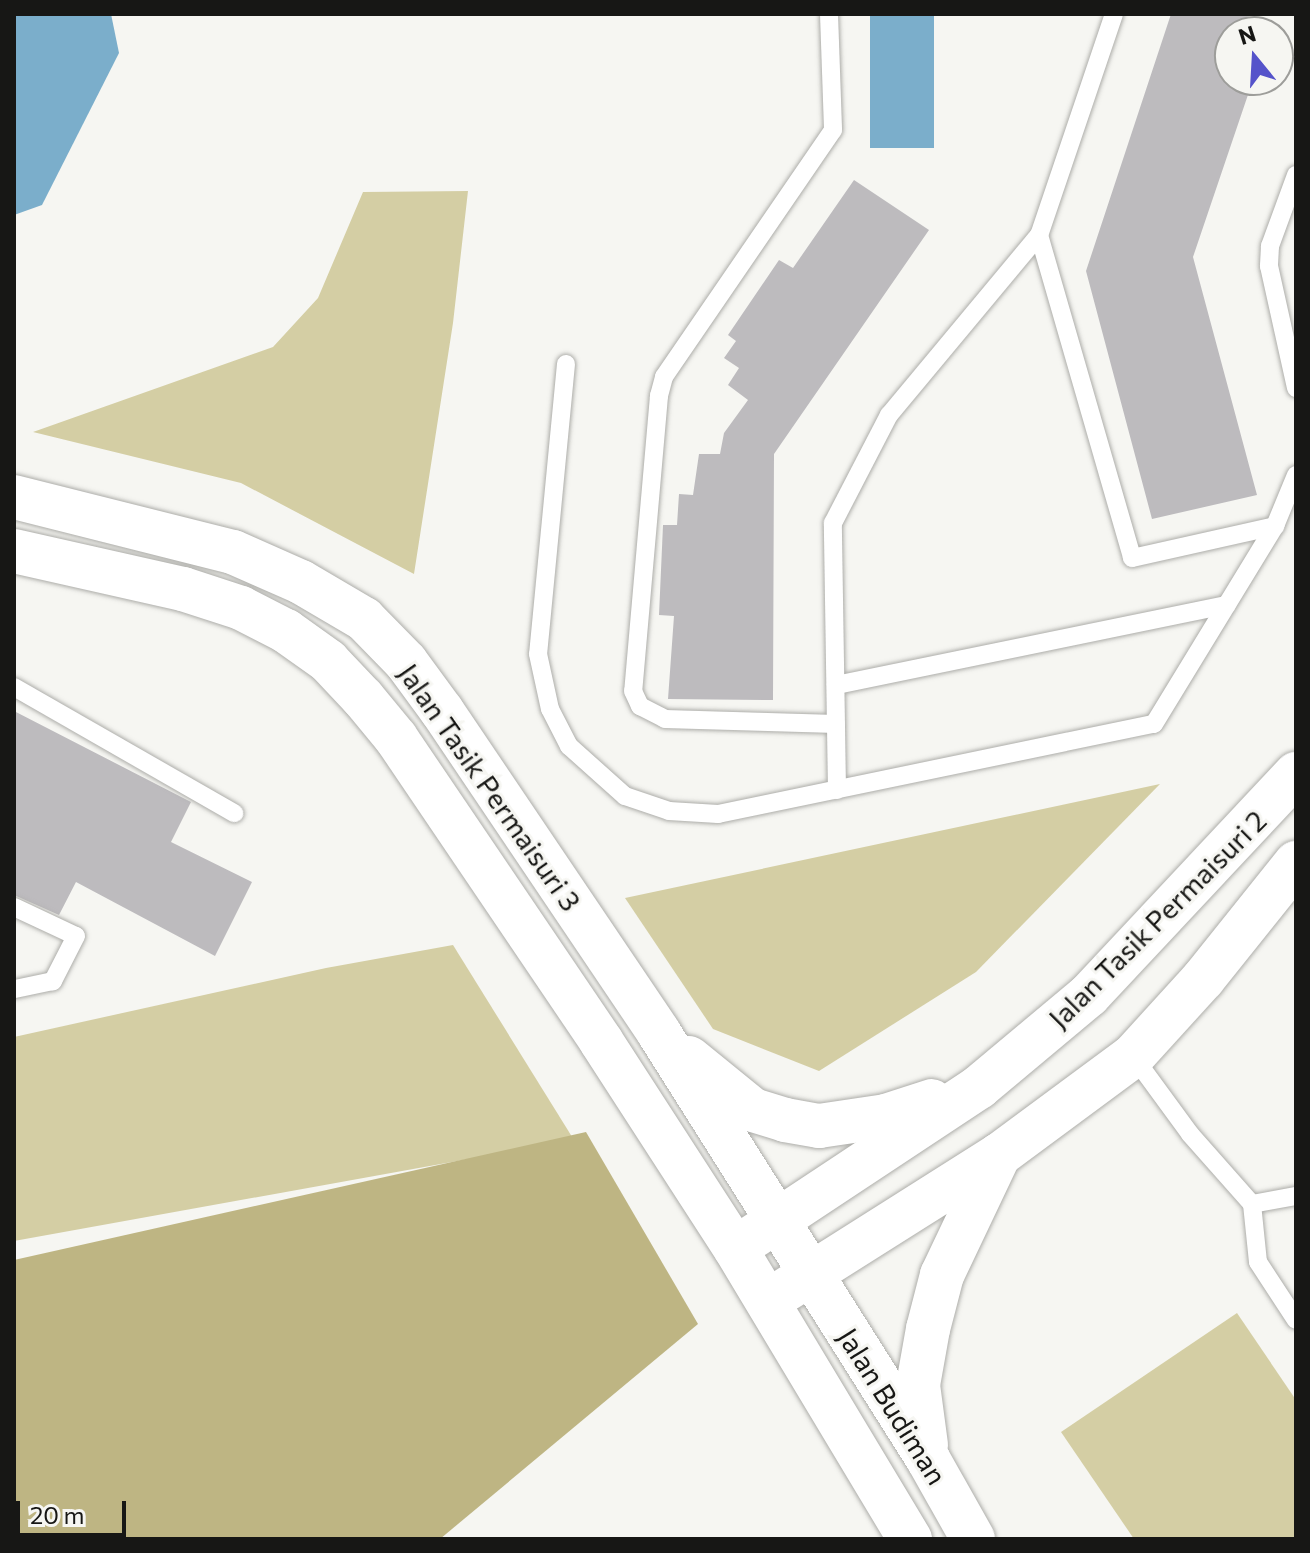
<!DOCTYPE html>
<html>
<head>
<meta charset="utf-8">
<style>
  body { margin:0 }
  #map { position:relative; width:1310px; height:1553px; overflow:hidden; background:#f6f6f2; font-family:Commissioner,sans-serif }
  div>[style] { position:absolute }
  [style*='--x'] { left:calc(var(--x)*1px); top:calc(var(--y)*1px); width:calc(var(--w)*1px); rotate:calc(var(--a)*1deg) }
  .green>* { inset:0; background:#d4cea4 }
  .forest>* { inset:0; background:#beb583 }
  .water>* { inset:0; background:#7baecb; transform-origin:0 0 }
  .building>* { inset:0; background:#bdbbbe }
  .roads { filter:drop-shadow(0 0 2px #adada9) drop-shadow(0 0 2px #adada9) }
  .service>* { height:18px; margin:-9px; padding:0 9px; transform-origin:9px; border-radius:9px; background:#fff }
  .tertiary>* { height:44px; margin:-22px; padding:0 22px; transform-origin:22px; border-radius:22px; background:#fff }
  span { translate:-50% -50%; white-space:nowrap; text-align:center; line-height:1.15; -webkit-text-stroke:6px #f6f6f2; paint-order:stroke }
  .street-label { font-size:28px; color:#171715 }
  .frame { position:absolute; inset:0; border:16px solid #171715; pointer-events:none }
  .north { position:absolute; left:1214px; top:16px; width:80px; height:80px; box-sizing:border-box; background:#f6f6f2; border:2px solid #9d9d9a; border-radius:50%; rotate:342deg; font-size:22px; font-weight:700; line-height:32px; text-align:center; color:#171715 }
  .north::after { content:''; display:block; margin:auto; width:28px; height:36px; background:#5553ca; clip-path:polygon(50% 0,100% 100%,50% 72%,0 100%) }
  .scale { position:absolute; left:16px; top:1501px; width:110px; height:36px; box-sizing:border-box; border:4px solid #171715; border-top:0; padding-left:10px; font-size:24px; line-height:28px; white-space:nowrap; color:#171715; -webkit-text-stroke:6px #f6f6f2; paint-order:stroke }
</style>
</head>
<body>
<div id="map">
  <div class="green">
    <div style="clip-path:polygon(468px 191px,453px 323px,414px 574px,241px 483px,33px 432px,273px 347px,318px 298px,363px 192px)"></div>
    <div style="clip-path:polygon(1160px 784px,976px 972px,819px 1071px,713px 1029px,625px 898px)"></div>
    <div style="clip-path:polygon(453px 945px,574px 1140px,14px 1241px,14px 1037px,326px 968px)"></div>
    <div style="clip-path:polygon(1237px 1313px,1296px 1400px,1296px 1539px,1134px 1539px,1061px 1432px)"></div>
  </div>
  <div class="forest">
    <div style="clip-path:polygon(586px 1132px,698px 1324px,440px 1539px,14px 1539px,14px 1260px)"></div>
  </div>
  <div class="water">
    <div style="clip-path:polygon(14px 14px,111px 14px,119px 53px,42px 205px,14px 215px)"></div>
    <div style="left:870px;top:14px;width:64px;height:134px"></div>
  </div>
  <div class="building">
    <div style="clip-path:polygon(1171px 14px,1240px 14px,1272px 24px,1270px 32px,1230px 32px,1230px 80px,1253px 80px,1193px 257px,1257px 495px,1152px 519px,1086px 271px)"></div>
    <div style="clip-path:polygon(854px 180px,929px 230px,774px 454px,773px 700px,668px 699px,674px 616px,659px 615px,663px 525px,677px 525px,679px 494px,693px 495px,699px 454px,720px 454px,724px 433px,748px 400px,728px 385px,739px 368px,724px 358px,736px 341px,728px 335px,779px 260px,793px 268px)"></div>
    <div style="clip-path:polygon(14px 711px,191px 802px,171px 842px,252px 882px,215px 956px,76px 882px,59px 915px,14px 895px)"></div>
  </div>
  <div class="roads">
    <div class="service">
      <div style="--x:829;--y:14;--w:116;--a:88"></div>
      <div style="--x:833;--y:130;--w:299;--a:124.4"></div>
      <div style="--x:664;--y:377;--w:20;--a:105"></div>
      <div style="--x:659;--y:396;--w:296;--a:95"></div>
      <div style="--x:633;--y:691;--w:17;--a:65"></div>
      <div style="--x:640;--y:706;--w:28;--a:27"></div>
      <div style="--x:665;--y:719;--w:171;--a:1.7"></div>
      <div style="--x:1114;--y:14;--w:233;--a:108.7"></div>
      <div style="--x:1039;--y:235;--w:336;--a:73.9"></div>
      <div style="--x:1132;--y:558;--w:147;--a:-12.6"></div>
      <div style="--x:1296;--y:175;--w:76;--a:110.1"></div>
      <div style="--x:1270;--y:246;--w:20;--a:93"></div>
      <div style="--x:1269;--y:266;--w:125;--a:77.5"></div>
      <div style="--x:566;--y:364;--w:291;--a:95.5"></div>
      <div style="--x:538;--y:654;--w:56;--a:77.7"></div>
      <div style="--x:550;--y:709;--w:42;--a:62.8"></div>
      <div style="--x:569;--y:746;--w:75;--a:41.8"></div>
      <div style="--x:625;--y:796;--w:46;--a:18.8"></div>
      <div style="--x:669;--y:811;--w:49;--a:3.5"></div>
      <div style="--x:718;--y:814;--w:445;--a:-11.7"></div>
      <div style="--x:1154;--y:724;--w:232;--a:-58.6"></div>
      <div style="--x:1275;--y:526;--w:55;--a:-67.6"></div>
      <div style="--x:836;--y:685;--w:399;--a:-11.6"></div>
      <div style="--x:14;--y:687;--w:254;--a:29.8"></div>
      <div style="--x:837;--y:790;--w:267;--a:-90.9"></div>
      <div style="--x:833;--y:523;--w:122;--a:-62.6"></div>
      <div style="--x:889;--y:415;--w:234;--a:-50.2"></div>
      <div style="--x:14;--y:907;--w:68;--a:25.1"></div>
      <div style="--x:76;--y:936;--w:51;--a:117.1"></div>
      <div style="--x:53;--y:981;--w:40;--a:168"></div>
      <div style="--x:1133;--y:1056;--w:97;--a:53.8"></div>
      <div style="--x:1190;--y:1134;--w:94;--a:48.5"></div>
      <div style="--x:1252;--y:1204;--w:58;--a:84.1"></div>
      <div style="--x:1258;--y:1262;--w:69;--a:56.8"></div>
      <div style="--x:1252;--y:1204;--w:45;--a:-10.3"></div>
    </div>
    <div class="tertiary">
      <div style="--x:14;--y:497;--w:226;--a:14.1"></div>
      <div style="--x:233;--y:552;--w:74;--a:23.8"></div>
      <div style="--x:301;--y:582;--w:73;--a:30.4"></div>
      <div style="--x:364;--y:619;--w:60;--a:45.7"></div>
      <div style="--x:406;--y:662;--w:61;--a:53.7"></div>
      <div style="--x:442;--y:711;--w:388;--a:56"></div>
      <div style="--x:659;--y:1033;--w:504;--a:57.73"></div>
      <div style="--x:928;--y:1459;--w:92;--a:60.6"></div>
      <div style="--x:14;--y:551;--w:173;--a:12.7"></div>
      <div style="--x:183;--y:589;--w:61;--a:18.1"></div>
      <div style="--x:241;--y:608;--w:51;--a:27.1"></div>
      <div style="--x:286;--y:631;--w:52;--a:35.5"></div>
      <div style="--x:328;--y:661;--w:51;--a:46.6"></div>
      <div style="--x:363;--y:698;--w:52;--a:50.5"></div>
      <div style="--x:396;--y:738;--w:366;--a:55.9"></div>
      <div style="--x:601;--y:1041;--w:247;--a:57.1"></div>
      <div style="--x:735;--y:1248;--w:340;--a:59"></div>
      <div style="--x:689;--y:1058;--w:82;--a:39.1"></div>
      <div style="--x:753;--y:1110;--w:34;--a:17"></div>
      <div style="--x:785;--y:1120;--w:35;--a:10"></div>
      <div style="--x:819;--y:1126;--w:68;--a:-8.5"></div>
      <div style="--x:886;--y:1116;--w:48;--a:-18.1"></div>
      <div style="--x:754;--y:1236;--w:270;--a:-33.5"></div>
      <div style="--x:979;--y:1087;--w:143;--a:-39.9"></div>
      <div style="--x:1089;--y:995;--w:303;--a:-46.9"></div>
      <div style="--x:787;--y:1289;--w:251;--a:-32.3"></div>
      <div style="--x:999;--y:1155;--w:167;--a:-36.5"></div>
      <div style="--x:1133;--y:1056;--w:104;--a:-47.7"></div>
      <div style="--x:1203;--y:979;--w:149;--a:-51.3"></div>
      <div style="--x:926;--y:1445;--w:61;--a:-97.6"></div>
      <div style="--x:918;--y:1385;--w:57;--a:-79.9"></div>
      <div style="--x:928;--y:1329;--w:56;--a:-75.5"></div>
      <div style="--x:942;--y:1275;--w:133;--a:-64.6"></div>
    </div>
  </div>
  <div class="street-label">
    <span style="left:490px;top:787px;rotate:55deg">Jalan Tasik Permaisuri 3</span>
    <span style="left:1157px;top:919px;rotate:-45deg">Jalan Tasik Permaisuri 2</span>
    <span style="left:893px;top:1406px;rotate:58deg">Jalan Budiman</span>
  </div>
  <div class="frame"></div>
  <div class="north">N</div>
  <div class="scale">20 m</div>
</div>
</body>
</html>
